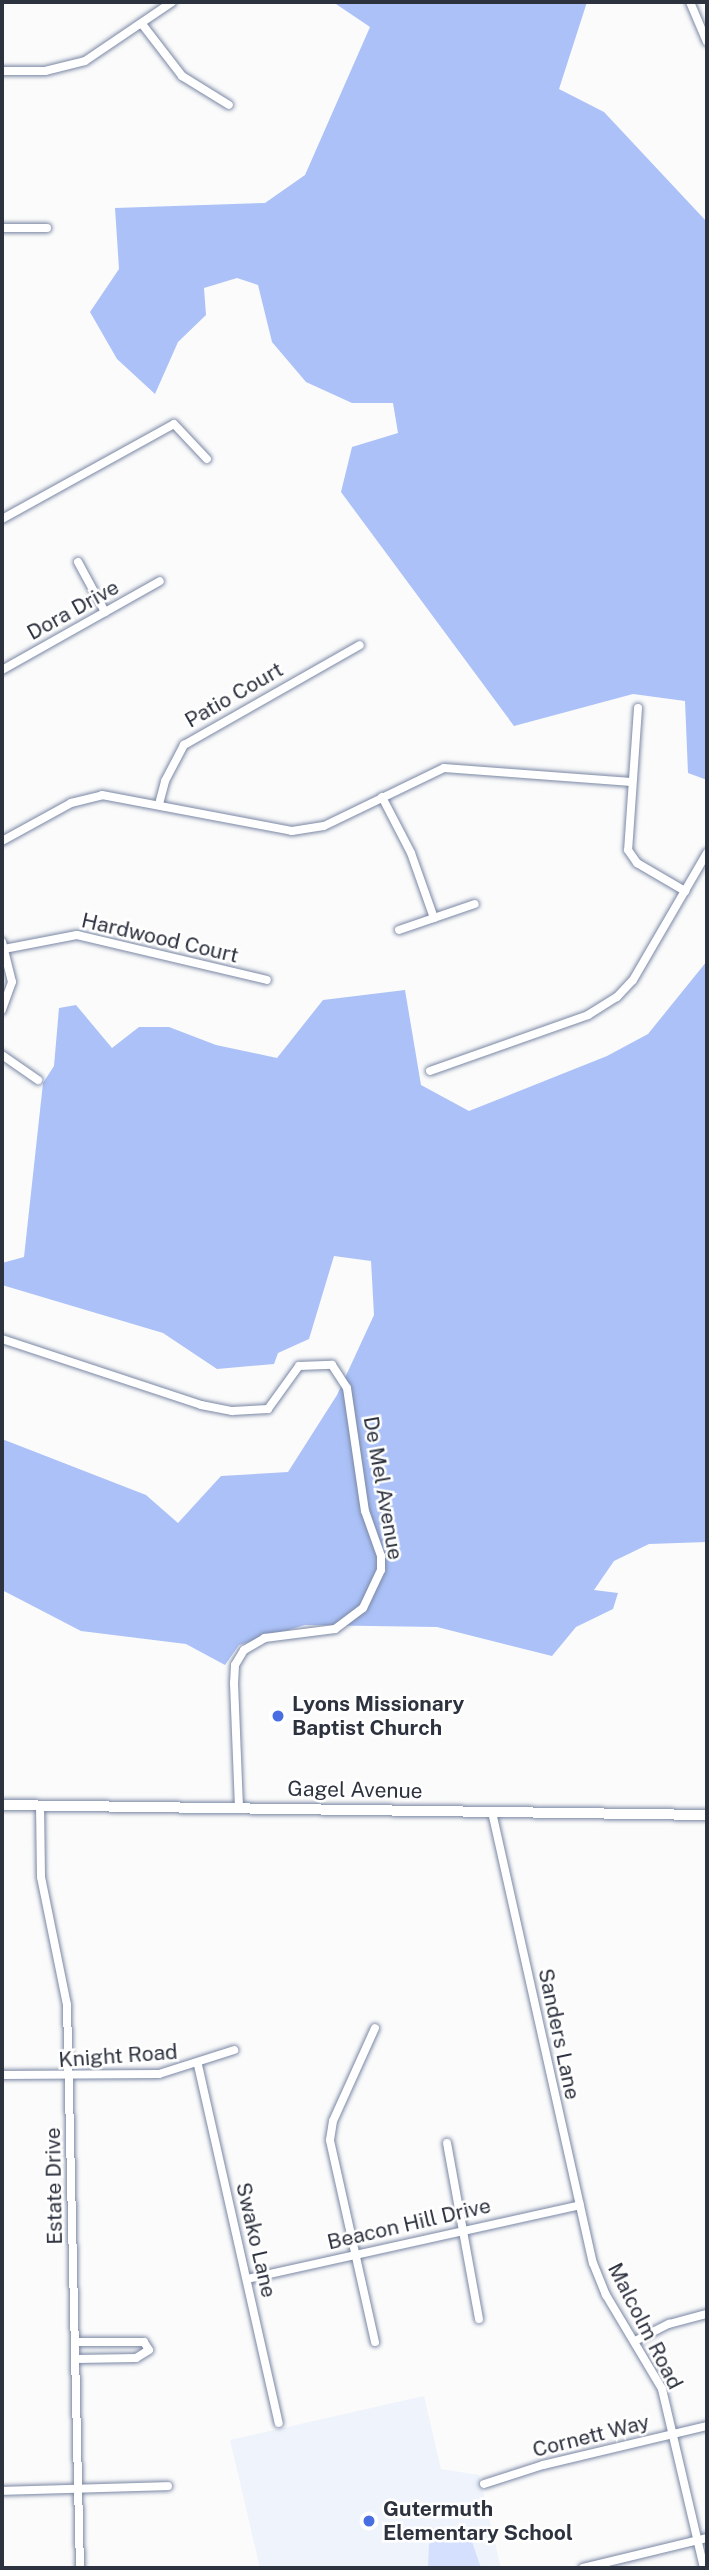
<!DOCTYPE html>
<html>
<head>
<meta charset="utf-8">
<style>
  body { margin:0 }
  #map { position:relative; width:709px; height:2570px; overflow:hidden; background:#fbfbfb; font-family:"Public Sans",sans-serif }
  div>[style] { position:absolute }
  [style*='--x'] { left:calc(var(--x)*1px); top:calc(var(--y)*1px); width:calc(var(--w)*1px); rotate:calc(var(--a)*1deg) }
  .built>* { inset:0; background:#eff3fb }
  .green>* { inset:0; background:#d4e0fd }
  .forest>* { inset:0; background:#abc1f7 }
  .roads { filter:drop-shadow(0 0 2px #7a87a4) drop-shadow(0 0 2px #7a87a4) }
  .street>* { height:8px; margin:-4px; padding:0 4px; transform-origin:4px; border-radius:4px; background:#fff }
  .secondary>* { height:10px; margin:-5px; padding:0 5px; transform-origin:5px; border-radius:5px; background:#fff }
  .dots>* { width:19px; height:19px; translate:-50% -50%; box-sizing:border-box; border:4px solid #fff; border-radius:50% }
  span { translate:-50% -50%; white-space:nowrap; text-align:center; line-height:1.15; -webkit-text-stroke:5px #fff; paint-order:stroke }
  .street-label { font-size:21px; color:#2d323f }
  .poi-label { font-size:21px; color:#2d323f; font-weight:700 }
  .left { translate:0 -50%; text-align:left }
  .frame { position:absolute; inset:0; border:4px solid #2d323f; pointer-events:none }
</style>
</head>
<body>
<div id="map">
  <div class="built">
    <div style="clip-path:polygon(424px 2396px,441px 2469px,479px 2475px,501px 2568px,260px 2568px,230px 2440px)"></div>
  </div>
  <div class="green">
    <div style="clip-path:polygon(450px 2530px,471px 2539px,481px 2568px,428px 2568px,429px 2544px)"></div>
  </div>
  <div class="forest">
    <div style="clip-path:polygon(333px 2px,587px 2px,559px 89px,604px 112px,707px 222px,707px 780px,688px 773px,685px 701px,633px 694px,514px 726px,341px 492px,352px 447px,398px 433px,393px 403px,352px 403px,306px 382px,272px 342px,258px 285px,237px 278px,204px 288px,206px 315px,178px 342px,155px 394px,117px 359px,90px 312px,119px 269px,115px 208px,265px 203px,305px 175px,370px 27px)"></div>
    <div style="clip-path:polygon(707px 961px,707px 1542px,649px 1544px,614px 1561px,594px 1590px,618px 1593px,613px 1609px,576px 1627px,552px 1656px,437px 1627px,305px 1625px,239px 1645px,225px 1665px,186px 1644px,81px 1631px,2px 1590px,2px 1439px,146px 1495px,178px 1523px,221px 1476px,288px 1472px,337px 1395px,374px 1315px,371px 1261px,334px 1256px,309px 1339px,278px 1353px,274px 1364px,217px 1369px,163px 1333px,2px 1285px,2px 1263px,24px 1257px,43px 1083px,54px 1066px,59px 1008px,76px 1005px,112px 1048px,139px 1027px,169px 1027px,216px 1045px,277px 1058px,323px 1000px,405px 990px,421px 1085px,469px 1111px,607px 1056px,648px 1034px)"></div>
  </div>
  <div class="roads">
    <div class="street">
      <div style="--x:690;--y:2;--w:43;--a:67"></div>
      <div style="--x:142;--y:24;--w:66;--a:52.4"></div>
      <div style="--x:182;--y:76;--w:55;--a:31.7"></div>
      <div style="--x:2;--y:71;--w:43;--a:0"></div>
      <div style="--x:45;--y:71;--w:41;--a:-14"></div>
      <div style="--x:85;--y:61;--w:105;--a:-34.1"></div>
      <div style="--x:2;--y:228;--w:45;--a:0"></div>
      <div style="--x:2;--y:519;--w:196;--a:-28.9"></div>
      <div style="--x:174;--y:424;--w:48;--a:46.7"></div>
      <div style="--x:78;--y:562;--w:57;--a:61.6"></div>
      <div style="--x:2;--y:670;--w:181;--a:-29.4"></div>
      <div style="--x:638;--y:708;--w:142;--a:94"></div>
      <div style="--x:628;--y:850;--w:16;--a:55"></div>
      <div style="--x:637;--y:863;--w:56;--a:30.3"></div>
      <div style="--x:382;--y:797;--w:63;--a:62.6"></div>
      <div style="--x:411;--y:853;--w:69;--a:70.5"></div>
      <div style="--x:159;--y:804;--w:24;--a:-75"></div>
      <div style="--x:165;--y:781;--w:41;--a:-62.2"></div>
      <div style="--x:184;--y:745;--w:202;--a:-29.6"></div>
      <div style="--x:2;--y:841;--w:79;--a:-28.8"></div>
      <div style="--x:71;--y:803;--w:32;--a:-14"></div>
      <div style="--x:102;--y:795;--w:193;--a:10.7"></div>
      <div style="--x:292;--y:831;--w:32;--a:-9"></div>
      <div style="--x:324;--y:826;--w:133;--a:-25.8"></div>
      <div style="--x:444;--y:768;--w:188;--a:4.3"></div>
      <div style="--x:399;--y:930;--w:80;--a:-18.9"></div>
      <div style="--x:2;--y:942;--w:41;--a:76"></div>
      <div style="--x:12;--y:982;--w:30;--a:110"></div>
      <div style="--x:4;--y:949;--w:74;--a:-10.9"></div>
      <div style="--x:77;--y:935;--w:195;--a:13.3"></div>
      <div style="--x:2;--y:1055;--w:44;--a:34.8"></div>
      <div style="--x:430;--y:1071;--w:168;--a:-19.5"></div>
      <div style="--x:588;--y:1015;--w:34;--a:-32"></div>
      <div style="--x:617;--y:997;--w:23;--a:-47"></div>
      <div style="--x:633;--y:980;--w:147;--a:-59.8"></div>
      <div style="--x:2;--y:1339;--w:210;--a:18.3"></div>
      <div style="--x:201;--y:1405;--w:32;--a:11"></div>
      <div style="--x:232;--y:1411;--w:36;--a:-3"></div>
      <div style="--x:268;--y:1409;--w:53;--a:-54.2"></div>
      <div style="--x:299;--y:1366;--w:33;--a:-2"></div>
      <div style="--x:332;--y:1365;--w:27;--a:57"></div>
      <div style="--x:347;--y:1388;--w:124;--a:81.7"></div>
      <div style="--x:365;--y:1511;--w:48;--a:70.4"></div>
      <div style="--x:381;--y:1556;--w:14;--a:90"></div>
      <div style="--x:381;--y:1570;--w:42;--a:115.3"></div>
      <div style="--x:363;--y:1608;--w:35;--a:143"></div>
      <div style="--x:335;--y:1629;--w:71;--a:172.7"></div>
      <div style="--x:265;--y:1638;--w:24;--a:150"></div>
      <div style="--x:244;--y:1650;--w:17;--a:121"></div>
      <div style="--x:235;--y:1665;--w:18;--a:93"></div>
      <div style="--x:234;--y:1683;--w:125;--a:87.7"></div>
      <div style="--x:40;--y:1805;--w:72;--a:89.2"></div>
      <div style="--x:41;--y:1877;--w:131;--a:78.5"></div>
      <div style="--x:67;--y:2005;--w:563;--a:88.68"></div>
      <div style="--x:492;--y:1812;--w:462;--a:77.4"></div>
      <div style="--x:593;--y:2263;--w:35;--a:68"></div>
      <div style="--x:606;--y:2295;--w:109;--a:59.2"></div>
      <div style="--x:662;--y:2389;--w:184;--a:76.8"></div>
      <div style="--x:198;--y:2065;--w:367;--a:77.3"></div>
      <div style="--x:2;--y:2075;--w:157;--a:-0.4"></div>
      <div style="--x:159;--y:2074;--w:79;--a:-17.7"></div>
      <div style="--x:447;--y:2143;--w:179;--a:79.7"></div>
      <div style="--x:247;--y:2279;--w:341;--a:-12.5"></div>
      <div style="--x:635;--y:2341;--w:38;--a:-27"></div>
      <div style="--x:669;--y:2324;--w:39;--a:-15"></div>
      <div style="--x:75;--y:2342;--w:69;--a:0"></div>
      <div style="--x:144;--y:2342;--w:9;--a:58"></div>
      <div style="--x:149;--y:2350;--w:15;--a:148"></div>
      <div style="--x:136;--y:2358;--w:60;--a:179"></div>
      <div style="--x:375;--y:2342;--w:207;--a:-102.6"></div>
      <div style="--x:330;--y:2140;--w:19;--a:-81"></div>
      <div style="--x:333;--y:2121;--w:102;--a:-65.7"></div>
      <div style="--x:484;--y:2484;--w:62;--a:-17.9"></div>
      <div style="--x:543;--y:2465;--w:169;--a:-13.4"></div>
      <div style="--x:2;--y:2491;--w:166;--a:-1.7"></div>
      <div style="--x:583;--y:2568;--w:128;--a:-13.6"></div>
    </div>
    <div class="secondary">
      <div style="--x:2;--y:1805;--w:705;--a:0.81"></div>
    </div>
  </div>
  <div class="dots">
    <div style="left:278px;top:1716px;background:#496ee1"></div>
    <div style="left:369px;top:2521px;background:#496ee1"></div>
  </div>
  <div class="street-label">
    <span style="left:73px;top:610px;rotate:-29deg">Dora Drive</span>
    <span style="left:234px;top:695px;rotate:-30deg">Patio Court</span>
    <span style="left:160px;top:938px;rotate:13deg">Hardwood Court</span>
    <span style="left:383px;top:1488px;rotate:80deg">De Mel Avenue</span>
    <span style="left:355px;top:1790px;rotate:1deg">Gagel Avenue</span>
    <span style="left:559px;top:2034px;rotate:78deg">Sanders Lane</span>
    <span style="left:118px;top:2056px;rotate:-4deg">Knight Road</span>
    <span style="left:54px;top:2186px;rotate:-91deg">Estate Drive</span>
    <span style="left:409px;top:2224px;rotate:-13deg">Beacon Hill Drive</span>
    <span style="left:256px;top:2240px;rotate:77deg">Swako Lane</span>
    <span style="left:645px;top:2326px;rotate:63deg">Malcolm Road</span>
    <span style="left:591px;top:2436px;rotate:-14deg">Cornett Way</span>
  </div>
  <div class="poi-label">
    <span class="left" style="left:292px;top:1716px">Lyons Missionary<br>Baptist Church</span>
    <span class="left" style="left:383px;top:2521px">Gutermuth<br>Elementary School</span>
  </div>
  <div class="frame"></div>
</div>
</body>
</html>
